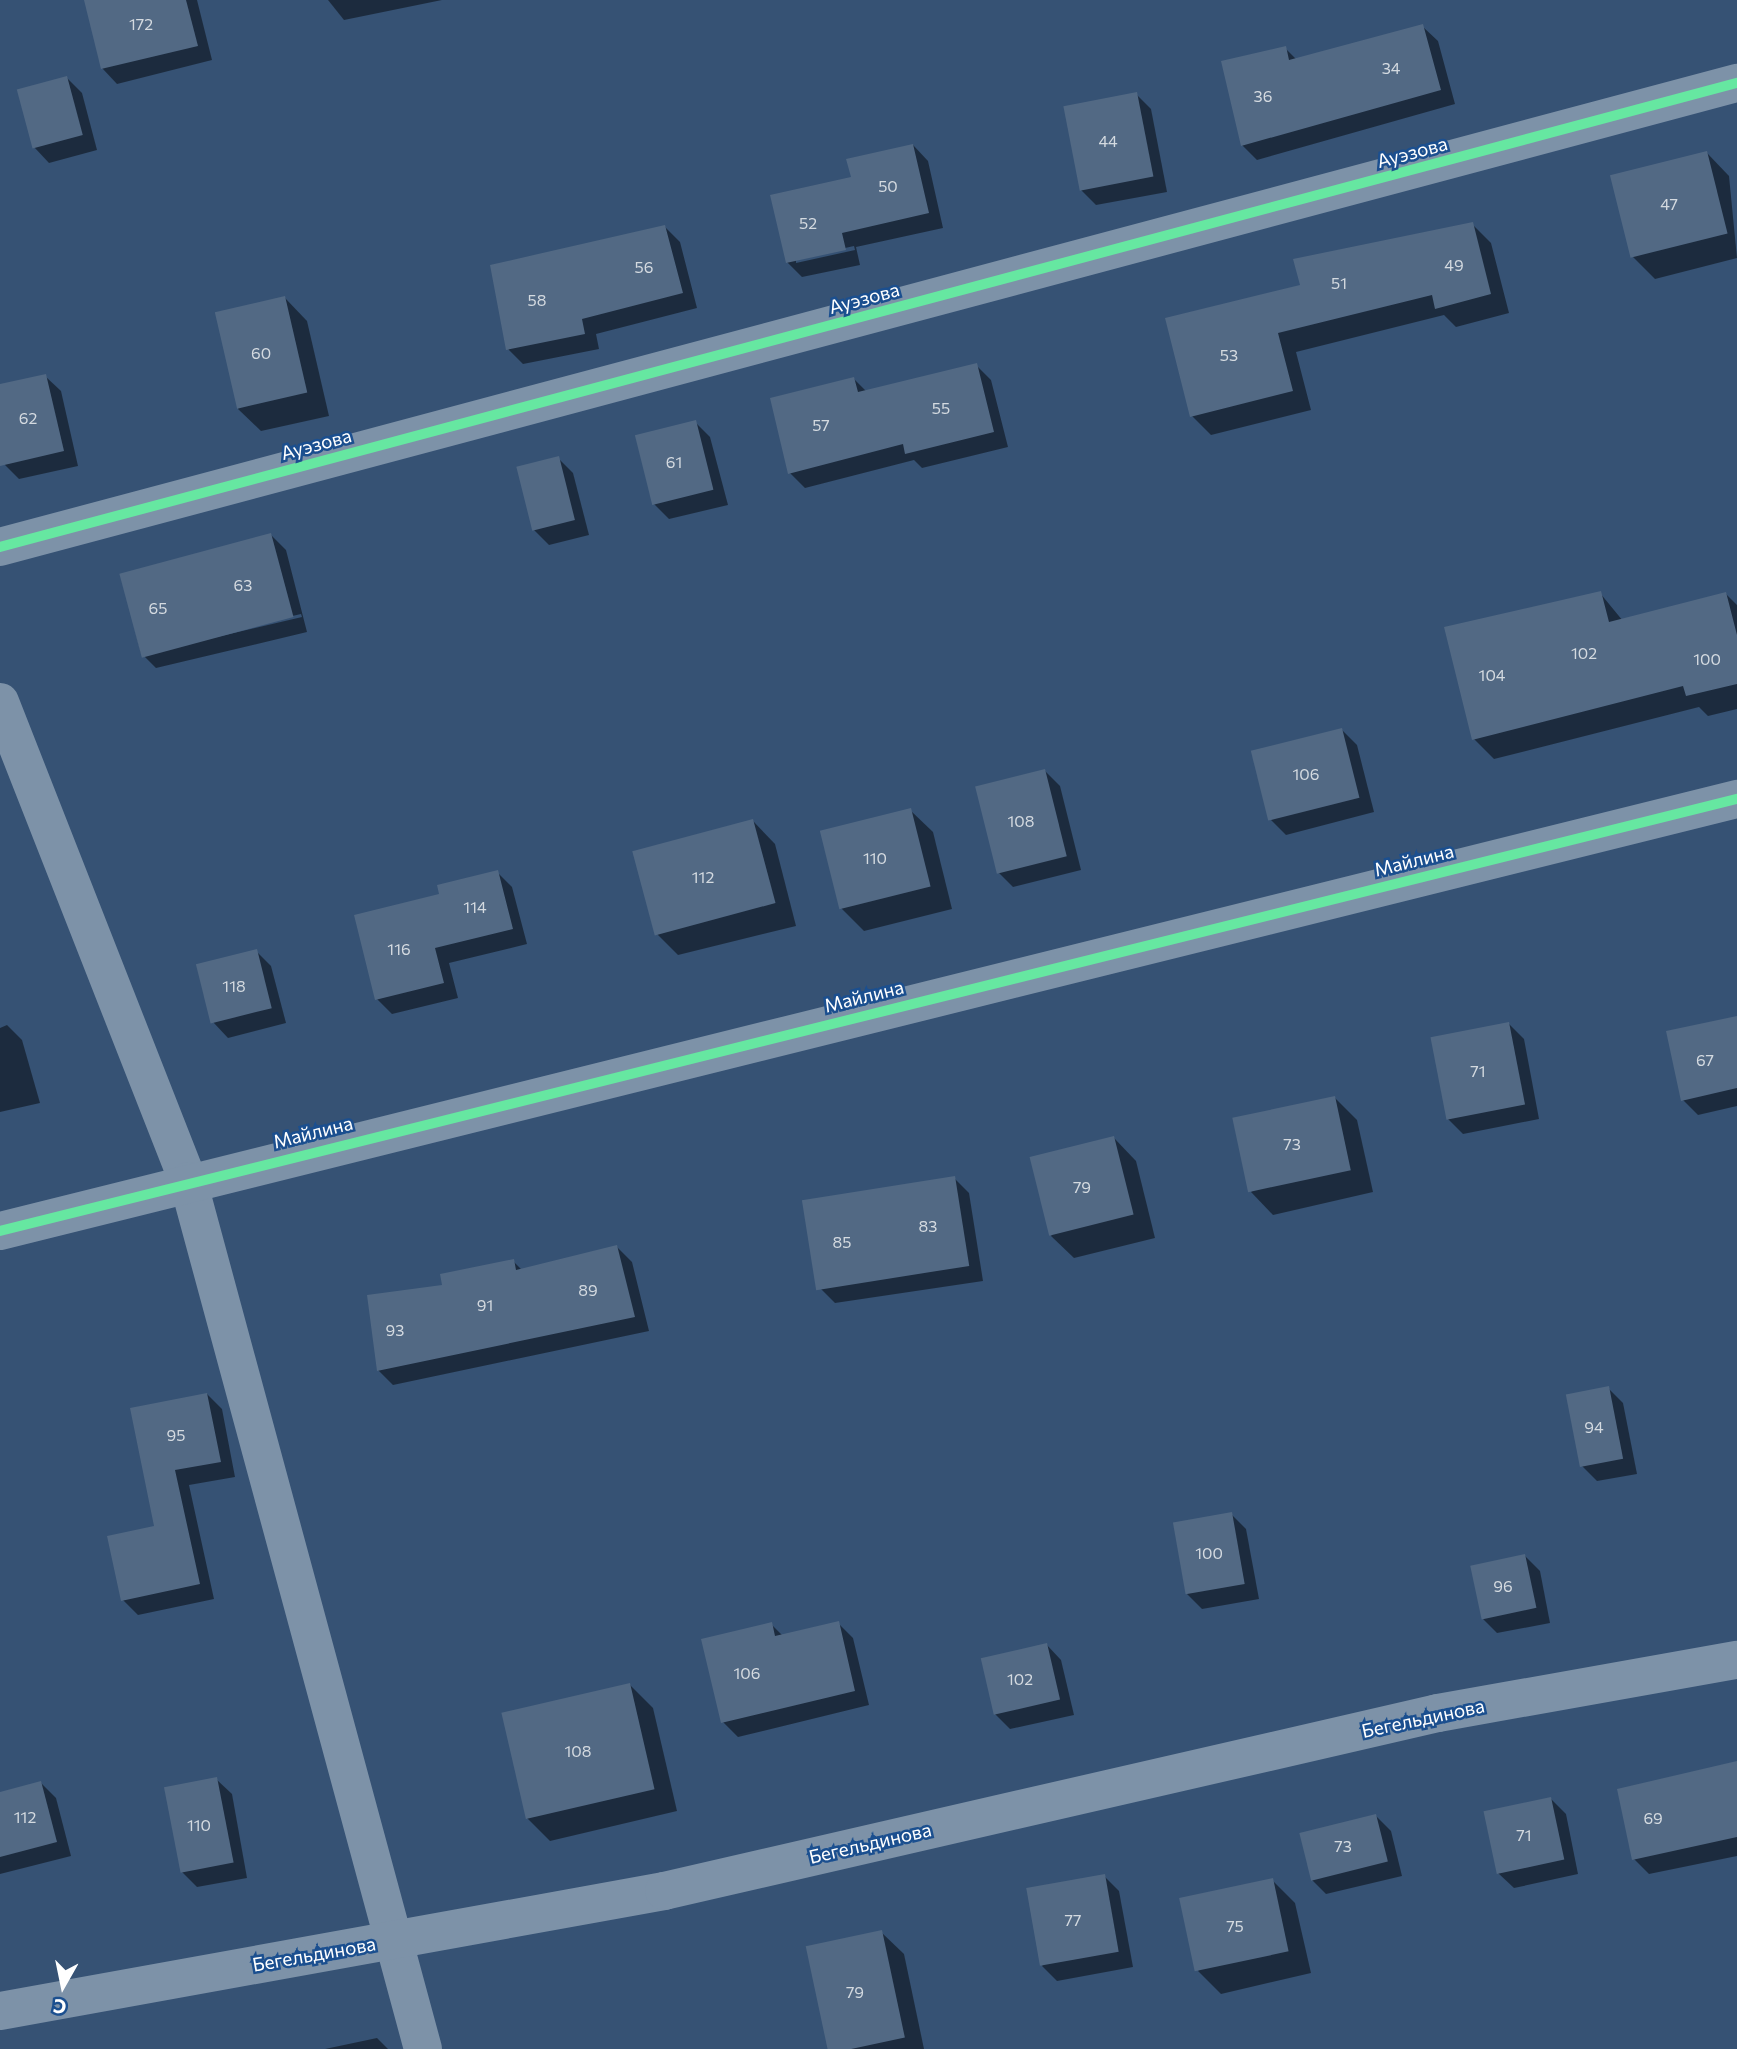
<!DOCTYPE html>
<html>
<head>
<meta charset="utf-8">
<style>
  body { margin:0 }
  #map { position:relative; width:1737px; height:2049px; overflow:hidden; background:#365274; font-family:Commissioner,sans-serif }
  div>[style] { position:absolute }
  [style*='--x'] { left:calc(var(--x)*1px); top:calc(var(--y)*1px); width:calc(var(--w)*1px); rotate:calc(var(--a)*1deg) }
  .shadow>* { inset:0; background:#0007 }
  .building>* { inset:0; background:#526984; transform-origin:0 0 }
  .minor>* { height:38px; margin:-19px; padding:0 19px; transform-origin:19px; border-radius:19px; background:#7d92a8 }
  .cycleway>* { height:10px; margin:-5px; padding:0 5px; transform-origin:5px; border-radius:5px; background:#66e7a1 }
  span { translate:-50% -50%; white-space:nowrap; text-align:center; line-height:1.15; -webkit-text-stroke:5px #1b4f8f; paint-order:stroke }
  .number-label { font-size:16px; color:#d4dae0 }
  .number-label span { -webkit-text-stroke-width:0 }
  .street-label { font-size:19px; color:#fff }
  .north { position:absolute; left:28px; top:1951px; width:70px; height:70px; -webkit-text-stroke:5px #1b4f8f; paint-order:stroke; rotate:189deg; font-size:19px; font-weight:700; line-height:28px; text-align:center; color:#fff }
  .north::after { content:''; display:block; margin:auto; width:24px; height:32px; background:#fff; clip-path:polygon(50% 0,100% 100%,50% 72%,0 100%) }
</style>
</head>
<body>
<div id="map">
  <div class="shadow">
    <div style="clip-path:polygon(101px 0,197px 0,212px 60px,117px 84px,102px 68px)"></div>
    <div style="clip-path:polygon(328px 0,442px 0,344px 20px)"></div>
    <div style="clip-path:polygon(1422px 26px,1438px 41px,1455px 104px,1257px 160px,1242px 145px,1285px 48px,1297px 60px)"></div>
    <div style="clip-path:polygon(67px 78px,82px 93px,97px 150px,49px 163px,34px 147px)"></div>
    <div style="clip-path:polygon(1136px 94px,1151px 109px,1167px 192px,1096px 205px,1081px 190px)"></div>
    <div style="clip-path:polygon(evenodd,913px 145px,928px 161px,943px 228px,856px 247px,860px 265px,802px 277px,787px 262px,853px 178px,913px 145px,854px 246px,855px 250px,796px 263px,796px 259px,854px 246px)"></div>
    <div style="clip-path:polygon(1707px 153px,1729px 176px,1737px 258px,1655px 279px,1632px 256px)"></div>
    <div style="clip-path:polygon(1472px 224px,1491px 243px,1509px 313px,1456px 327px,1444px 315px,1296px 352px,1311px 410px,1211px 435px,1192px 416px,1302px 286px)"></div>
    <div style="clip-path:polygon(665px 227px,680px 242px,697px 308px,596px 334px,599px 349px,523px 364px,508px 349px)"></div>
    <div style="clip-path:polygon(285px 298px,307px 321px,329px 416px,261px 431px,238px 409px)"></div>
    <div style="clip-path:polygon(976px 365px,991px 380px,1008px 447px,922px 468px,914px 460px,805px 488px,790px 473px,854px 379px,867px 392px)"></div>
    <div style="clip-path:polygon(45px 376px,61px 391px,78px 466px,19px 479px,4px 464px,0 444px,0 386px)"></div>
    <div style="clip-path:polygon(695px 422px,710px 437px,728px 505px,669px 519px,654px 504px)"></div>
    <div style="clip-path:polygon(558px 458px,573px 473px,589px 535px,549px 545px,534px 530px)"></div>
    <div style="clip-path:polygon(evenodd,271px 535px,286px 550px,307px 632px,156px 668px,141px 653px,122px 578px,271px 535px,301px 614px,302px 617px,149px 653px,149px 649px,301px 614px)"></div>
    <div style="clip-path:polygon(1600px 593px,1623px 621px,1726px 594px,1737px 605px,1737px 709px,1708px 716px,1699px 707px,1494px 759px,1474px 739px)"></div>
    <div style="clip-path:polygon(1342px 730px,1357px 745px,1374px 812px,1286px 835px,1271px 820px)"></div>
    <div style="clip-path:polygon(1045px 771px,1060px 786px,1081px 870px,1013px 887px,998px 872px)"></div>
    <div style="clip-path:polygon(910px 810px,933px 832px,952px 909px,864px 931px,841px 908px)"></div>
    <div style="clip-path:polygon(753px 821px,775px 844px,796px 926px,678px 955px,655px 932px)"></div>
    <div style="clip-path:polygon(497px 872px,512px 887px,527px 944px,449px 963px,458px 998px,392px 1014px,377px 999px,442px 895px)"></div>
    <div style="clip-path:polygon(256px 951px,271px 966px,286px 1023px,228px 1038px,213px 1022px)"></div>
    <div style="clip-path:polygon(1737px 1021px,1737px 1106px,1698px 1115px,1683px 1100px)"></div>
    <div style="clip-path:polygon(1509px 1024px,1524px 1039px,1539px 1119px,1463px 1134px,1448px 1119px)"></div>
    <div style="clip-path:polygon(7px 1025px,22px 1040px,40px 1103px,0 1112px,0 1028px)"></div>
    <div style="clip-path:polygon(1334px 1097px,1357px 1120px,1373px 1192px,1273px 1215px,1251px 1192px)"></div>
    <div style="clip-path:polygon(1114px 1138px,1136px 1161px,1155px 1238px,1074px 1258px,1051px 1236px)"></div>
    <div style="clip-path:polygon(954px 1178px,969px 1193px,983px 1281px,835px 1303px,820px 1288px)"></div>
    <div style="clip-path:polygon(617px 1247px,632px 1262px,649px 1331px,393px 1385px,378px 1370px,444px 1287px,513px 1261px,522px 1270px)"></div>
    <div style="clip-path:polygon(1608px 1388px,1623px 1403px,1637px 1474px,1597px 1481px,1582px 1466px)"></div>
    <div style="clip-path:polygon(207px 1394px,222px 1409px,235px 1477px,189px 1485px,214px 1599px,138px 1615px,123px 1600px,156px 1527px,132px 1409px)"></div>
    <div style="clip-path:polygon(1231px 1514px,1246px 1529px,1259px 1599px,1202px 1609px,1187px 1594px)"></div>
    <div style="clip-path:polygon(1525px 1556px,1540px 1571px,1550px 1623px,1497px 1633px,1482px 1618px)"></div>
    <div style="clip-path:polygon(838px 1623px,853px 1638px,869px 1705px,738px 1737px,723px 1722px,771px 1624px,783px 1636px)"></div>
    <div style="clip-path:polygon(1046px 1644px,1061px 1660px,1074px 1715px,1010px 1729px,995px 1714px)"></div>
    <div style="clip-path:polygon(630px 1685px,653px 1708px,677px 1811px,550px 1841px,527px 1818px)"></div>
    <div style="clip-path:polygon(1737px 1762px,1737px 1856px,1649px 1874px,1634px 1859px)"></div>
    <div style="clip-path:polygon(216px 1779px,232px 1794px,247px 1878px,197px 1887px,182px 1872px)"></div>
    <div style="clip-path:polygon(41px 1783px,56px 1798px,71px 1856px,0 1874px,0 1794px)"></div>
    <div style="clip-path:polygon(1551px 1799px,1566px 1814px,1578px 1874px,1514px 1888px,1498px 1873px)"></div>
    <div style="clip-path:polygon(1376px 1816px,1391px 1831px,1402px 1876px,1326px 1894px,1311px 1879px)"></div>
    <div style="clip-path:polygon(1104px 1876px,1119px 1891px,1133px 1967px,1057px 1981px,1042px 1966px)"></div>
    <div style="clip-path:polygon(1272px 1880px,1295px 1903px,1311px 1973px,1221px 1994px,1198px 1971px)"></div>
    <div style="clip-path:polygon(881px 1932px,904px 1954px,924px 2049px,829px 2049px,808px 1948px)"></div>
    <div style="clip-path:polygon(377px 2038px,388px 2049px,325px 2049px)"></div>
  </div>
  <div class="building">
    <div style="clip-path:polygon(84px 0,186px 0,198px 46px,101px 69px)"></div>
    <div style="clip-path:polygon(1423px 24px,1441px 90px,1241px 146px,1221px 61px,1286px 46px,1289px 60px)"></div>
    <div style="left:67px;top:76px;width:61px;height:52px;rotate:75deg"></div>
    <div style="left:1137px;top:92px;width:86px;height:75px;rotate:79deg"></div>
    <div style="clip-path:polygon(913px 144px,929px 213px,842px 233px,846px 250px,786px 263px,770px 195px,851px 177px,846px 159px)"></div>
    <div style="left:1707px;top:151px;width:85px;height:100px;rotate:76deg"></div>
    <div style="clip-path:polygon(1473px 222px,1491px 294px,1435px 309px,1432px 295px,1278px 333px,1293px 391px,1190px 417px,1165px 318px,1300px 285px,1293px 259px)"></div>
    <div style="clip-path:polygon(665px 225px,683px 293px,582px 319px,585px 334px,506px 350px,490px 265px)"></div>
    <div style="left:285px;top:296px;width:99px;height:72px;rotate:77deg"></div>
    <div style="clip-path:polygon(977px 363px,994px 432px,905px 454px,903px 444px,788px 474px,770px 398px,854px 377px,858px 392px)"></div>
    <div style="clip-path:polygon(46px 374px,64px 451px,0 466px,0 384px)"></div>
    <div style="left:696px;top:420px;width:72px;height:63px;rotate:76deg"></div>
    <div style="left:559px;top:456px;width:66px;height:44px;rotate:76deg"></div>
    <div style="left:271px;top:533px;width:87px;height:157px;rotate:75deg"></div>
    <div style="clip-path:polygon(1601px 591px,1609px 622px,1726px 592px,1737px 635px,1737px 684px,1686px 696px,1683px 686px,1472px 740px,1444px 627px)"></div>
    <div style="left:1342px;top:728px;width:72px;height:94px;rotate:76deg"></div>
    <div style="left:1045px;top:769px;width:90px;height:72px;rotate:76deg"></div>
    <div style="left:911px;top:808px;width:81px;height:94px;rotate:76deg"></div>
    <div style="left:753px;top:819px;width:87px;height:125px;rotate:75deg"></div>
    <div style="clip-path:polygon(498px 870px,513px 929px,435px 948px,444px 983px,375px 1000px,354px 915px,439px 894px,437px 885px)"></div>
    <div style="left:257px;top:949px;width:61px;height:63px;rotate:76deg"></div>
    <div style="clip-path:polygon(1737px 1016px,1737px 1088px,1681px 1101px,1666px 1031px)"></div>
    <div style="left:1509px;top:1022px;width:84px;height:80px;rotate:79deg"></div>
    <div style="left:1335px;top:1096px;width:76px;height:105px;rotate:78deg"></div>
    <div style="left:1114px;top:1136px;width:81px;height:87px;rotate:76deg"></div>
    <div style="left:955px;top:1176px;width:91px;height:155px;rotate:81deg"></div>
    <div style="clip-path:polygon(617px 1245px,635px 1317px,377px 1371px,367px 1295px,442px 1285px,440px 1274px,514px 1259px,516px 1270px)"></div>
    <div style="left:1609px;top:1386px;width:74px;height:44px;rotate:79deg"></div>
    <div style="clip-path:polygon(207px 1393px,221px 1462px,175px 1470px,200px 1584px,121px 1601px,107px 1536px,154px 1526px,130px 1408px)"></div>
    <div style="left:1232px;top:1512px;width:73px;height:60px;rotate:80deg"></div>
    <div style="left:1525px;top:1554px;width:55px;height:56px;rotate:78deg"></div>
    <div style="clip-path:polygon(839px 1621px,855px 1691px,721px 1723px,701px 1639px,772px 1622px,775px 1636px)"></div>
    <div style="left:1047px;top:1643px;width:58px;height:68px;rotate:77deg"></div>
    <div style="left:630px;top:1683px;width:109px;height:132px;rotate:77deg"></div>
    <div style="clip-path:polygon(1737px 1761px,1737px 1837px,1632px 1860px,1617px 1789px)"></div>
    <div style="left:217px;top:1777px;width:87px;height:54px;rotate:79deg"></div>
    <div style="clip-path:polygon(41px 1781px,57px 1842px,0 1857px,0 1792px)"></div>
    <div style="left:1551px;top:1797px;width:64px;height:69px;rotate:78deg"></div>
    <div style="left:1376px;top:1814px;width:49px;height:79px;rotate:76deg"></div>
    <div style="left:1105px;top:1874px;width:79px;height:80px;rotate:80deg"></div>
    <div style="left:1273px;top:1878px;width:75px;height:96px;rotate:78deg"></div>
    <div style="left:882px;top:1930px;width:110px;height:78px;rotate:78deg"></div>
  </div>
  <div class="minor">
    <div style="--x:0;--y:547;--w:1798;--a:-14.96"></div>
    <div style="--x:0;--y:702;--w:515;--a:68.57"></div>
    <div style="--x:188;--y:1181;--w:899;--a:74.85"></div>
    <div style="--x:0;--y:1231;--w:1790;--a:-13.97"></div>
    <div style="--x:0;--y:2011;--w:675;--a:-10.24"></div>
    <div style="--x:664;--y:1891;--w:794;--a:-12.95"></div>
    <div style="--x:1438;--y:1713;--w:304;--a:-10.1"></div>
  </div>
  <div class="cycleway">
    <div style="--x:0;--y:547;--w:1798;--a:-14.96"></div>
    <div style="--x:0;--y:1231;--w:1790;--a:-13.97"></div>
  </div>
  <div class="number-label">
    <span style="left:141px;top:24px">172</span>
    <span style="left:1391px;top:68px">34</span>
    <span style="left:1263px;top:96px">36</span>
    <span style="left:1108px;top:141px">44</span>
    <span style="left:888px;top:186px">50</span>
    <span style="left:1669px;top:204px">47</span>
    <span style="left:808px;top:223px">52</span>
    <span style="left:1454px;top:265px">49</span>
    <span style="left:644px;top:267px">56</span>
    <span style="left:1339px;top:283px">51</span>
    <span style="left:537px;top:300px">58</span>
    <span style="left:261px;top:353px">60</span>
    <span style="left:1229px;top:355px">53</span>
    <span style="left:941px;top:408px">55</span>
    <span style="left:28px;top:418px">62</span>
    <span style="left:821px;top:425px">57</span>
    <span style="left:674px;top:462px">61</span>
    <span style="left:243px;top:585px">63</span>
    <span style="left:158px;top:608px">65</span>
    <span style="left:1584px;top:653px">102</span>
    <span style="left:1707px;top:659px">100</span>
    <span style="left:1492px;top:675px">104</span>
    <span style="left:1306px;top:774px">106</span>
    <span style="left:1021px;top:821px">108</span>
    <span style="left:875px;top:858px">110</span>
    <span style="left:703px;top:877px">112</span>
    <span style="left:475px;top:907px">114</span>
    <span style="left:399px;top:949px">116</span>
    <span style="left:234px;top:986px">118</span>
    <span style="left:1705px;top:1060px">67</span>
    <span style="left:1478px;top:1071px">71</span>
    <span style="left:1292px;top:1144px">73</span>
    <span style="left:1082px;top:1187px">79</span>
    <span style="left:928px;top:1226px">83</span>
    <span style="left:842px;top:1242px">85</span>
    <span style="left:588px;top:1290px">89</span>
    <span style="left:485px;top:1305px">91</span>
    <span style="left:395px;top:1330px">93</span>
    <span style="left:1594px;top:1427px">94</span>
    <span style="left:176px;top:1435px">95</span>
    <span style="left:1209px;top:1553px">100</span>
    <span style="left:1503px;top:1586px">96</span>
    <span style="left:747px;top:1673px">106</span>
    <span style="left:1020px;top:1679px">102</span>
    <span style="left:578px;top:1751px">108</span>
    <span style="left:25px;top:1817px">112</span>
    <span style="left:1653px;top:1818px">69</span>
    <span style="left:199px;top:1825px">110</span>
    <span style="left:1524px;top:1835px">71</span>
    <span style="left:1343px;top:1846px">73</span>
    <span style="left:1073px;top:1920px">77</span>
    <span style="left:1235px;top:1926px">75</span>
    <span style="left:855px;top:1992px">79</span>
  </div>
  <div class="street-label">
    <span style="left:1412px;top:152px;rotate:-15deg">Ауэзова</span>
    <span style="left:864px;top:298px;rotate:-15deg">Ауэзова</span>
    <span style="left:316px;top:444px;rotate:-15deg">Ауэзова</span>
    <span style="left:1414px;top:860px;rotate:-14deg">Майлина</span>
    <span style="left:864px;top:996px;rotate:-14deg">Майлина</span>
    <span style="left:313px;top:1132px;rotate:-14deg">Майлина</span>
    <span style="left:1423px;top:1718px;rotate:-12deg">Бегельдинова</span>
    <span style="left:870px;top:1843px;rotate:-13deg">Бегельдинова</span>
    <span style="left:314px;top:1954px;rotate:-10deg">Бегельдинова</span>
  </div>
  <div class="north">С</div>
</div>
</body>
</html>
